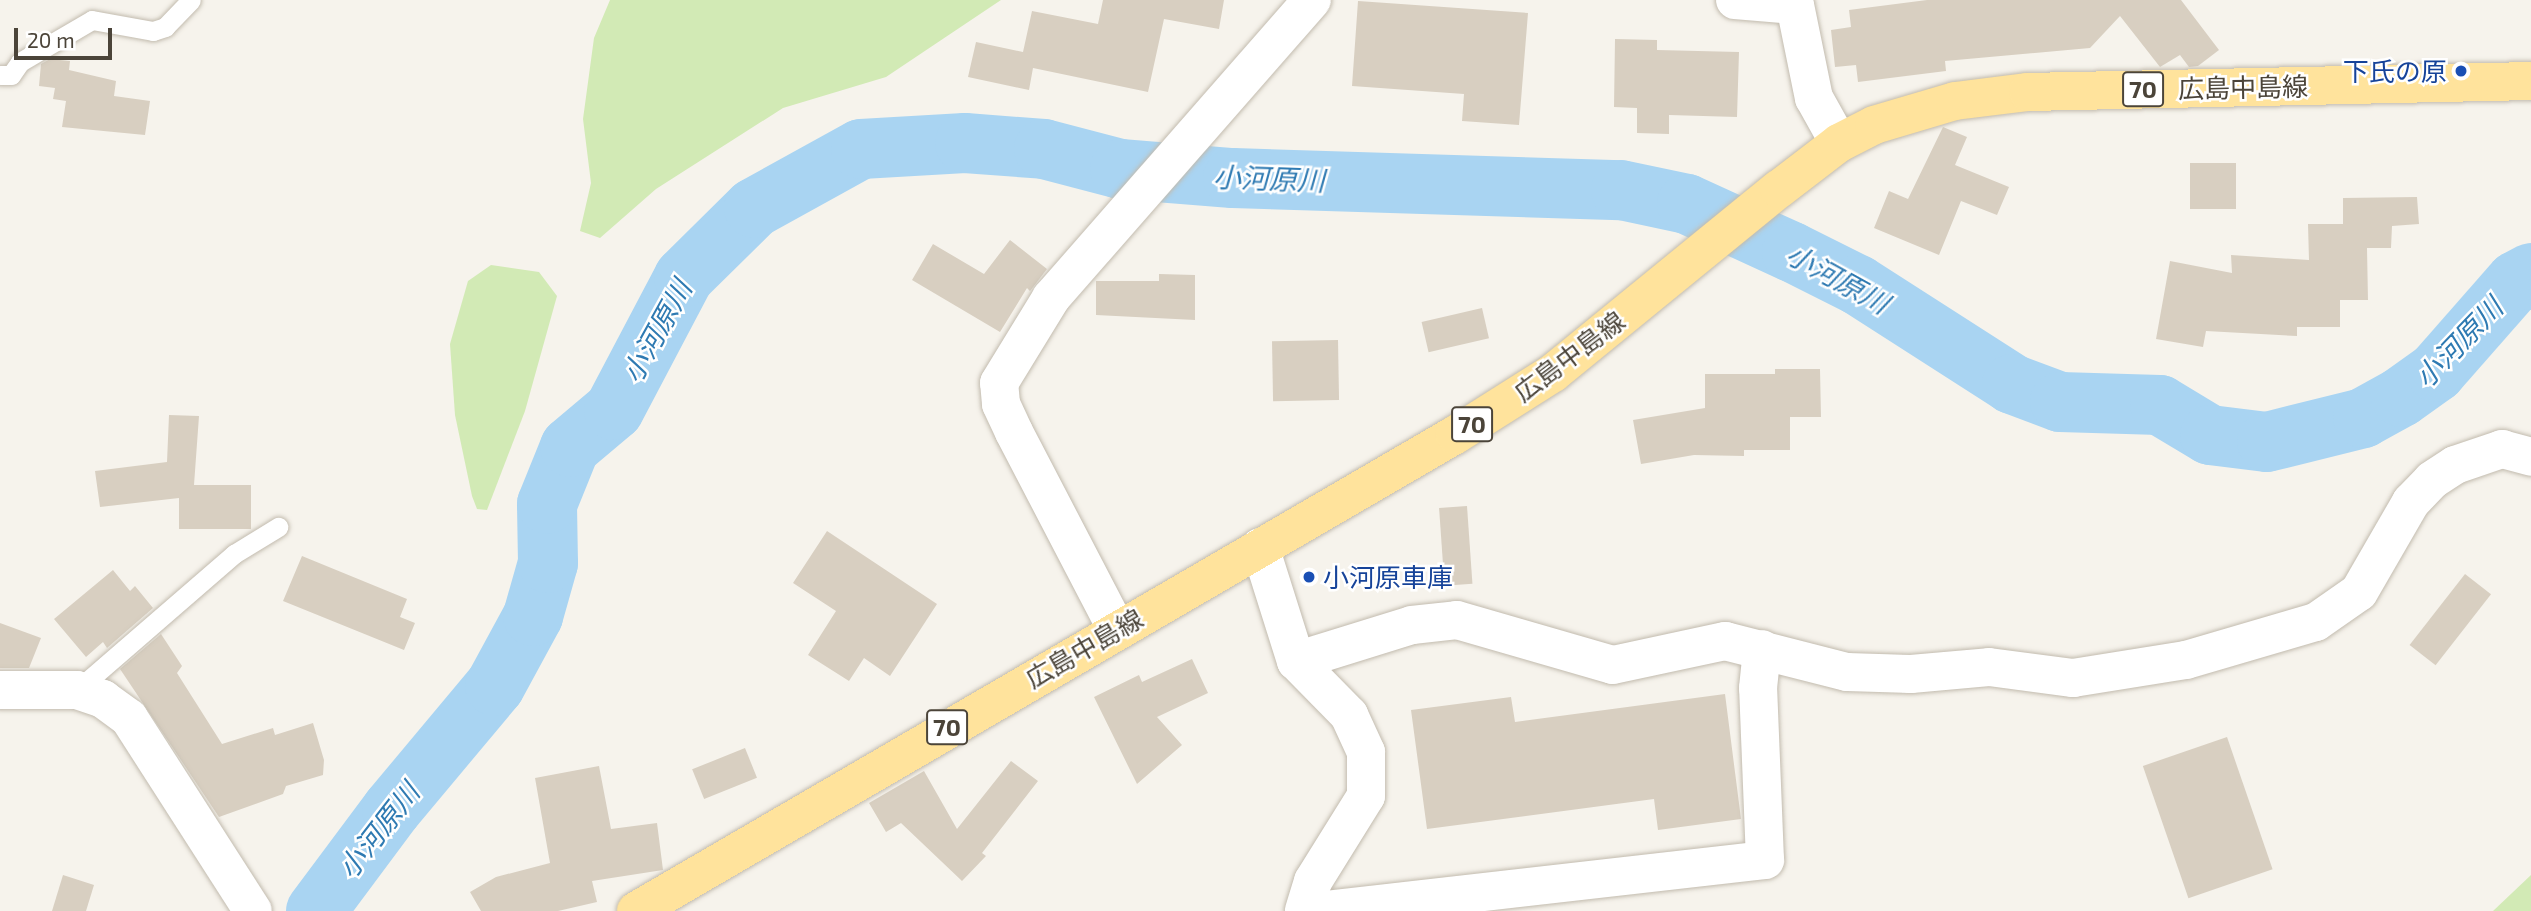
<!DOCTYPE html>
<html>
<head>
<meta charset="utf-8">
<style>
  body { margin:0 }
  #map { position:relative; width:2531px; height:911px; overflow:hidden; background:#f6f3ec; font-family:"Exo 2","Noto Sans JP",sans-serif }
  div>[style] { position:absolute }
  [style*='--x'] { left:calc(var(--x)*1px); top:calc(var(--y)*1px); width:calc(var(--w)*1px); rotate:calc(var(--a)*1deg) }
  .green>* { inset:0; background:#d2eab5 }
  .river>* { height:60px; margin:-30px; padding:0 30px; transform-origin:30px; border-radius:30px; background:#a9d4f2 }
  .building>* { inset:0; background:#d8cfc1; transform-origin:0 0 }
  .roads { filter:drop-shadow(0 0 2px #c2bbae) drop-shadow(0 0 2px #c2bbae) }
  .service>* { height:19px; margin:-9.5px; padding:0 9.5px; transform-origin:9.5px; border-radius:9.5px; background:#fff }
  .minor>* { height:38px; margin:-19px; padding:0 19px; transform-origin:19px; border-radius:19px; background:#fff }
  .primary>* { height:38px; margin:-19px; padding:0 19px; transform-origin:19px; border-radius:19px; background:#ffe39c }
  .dots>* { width:19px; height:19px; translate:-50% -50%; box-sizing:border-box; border:4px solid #fff; border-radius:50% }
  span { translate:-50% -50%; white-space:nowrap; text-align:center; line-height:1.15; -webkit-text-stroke:5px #fff; paint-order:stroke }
  .shield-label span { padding:2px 5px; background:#fff; border:2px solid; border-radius:5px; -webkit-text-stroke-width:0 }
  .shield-label { font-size:24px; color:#4b4439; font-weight:700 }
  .transit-label { font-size:26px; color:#164399 }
  .right { translate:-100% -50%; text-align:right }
  .left { translate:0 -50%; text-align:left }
  .street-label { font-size:26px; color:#4b4439 }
  .water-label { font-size:28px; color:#2e7ab2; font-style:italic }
  .scale { position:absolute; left:14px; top:28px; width:98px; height:32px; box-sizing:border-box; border:4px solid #4b4439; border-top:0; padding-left:9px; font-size:21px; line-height:24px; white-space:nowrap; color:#4b4439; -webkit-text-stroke:5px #fff; paint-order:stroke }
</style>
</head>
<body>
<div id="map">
  <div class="green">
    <div style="clip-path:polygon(610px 0,1001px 0,886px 77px,783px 108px,656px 189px,600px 238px,580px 231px,591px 183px,583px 119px,594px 38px)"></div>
    <div style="clip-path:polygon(491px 265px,539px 272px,557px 296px,525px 411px,487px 510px,477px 509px,472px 496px,455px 415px,450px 344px,468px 281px)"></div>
    <div style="clip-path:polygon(2531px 875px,2531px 911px,2493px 911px)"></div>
  </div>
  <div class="river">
    <div style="--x:316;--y:911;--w:127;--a:-53.3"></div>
    <div style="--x:392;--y:809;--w:160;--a:-50.1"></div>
    <div style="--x:495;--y:686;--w:80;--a:-61.5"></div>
    <div style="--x:533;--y:616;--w:55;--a:-74.2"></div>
    <div style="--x:548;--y:563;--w:59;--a:-91"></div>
    <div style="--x:547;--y:504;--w:61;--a:-68"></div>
    <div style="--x:570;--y:447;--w:57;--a:-40.1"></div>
    <div style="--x:614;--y:410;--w:150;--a:-62.2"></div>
    <div style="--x:684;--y:277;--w:98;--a:-44.6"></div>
    <div style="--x:754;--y:208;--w:122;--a:-28.9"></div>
    <div style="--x:861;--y:149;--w:104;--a:-3.3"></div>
    <div style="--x:965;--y:143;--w:79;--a:4.3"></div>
    <div style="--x:1044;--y:149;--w:79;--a:14.7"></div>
    <div style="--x:1120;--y:169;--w:113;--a:4.6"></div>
    <div style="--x:1233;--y:178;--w:388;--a:1.8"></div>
    <div style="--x:1621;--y:190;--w:67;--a:12"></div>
    <div style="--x:1687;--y:204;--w:115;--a:24.6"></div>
    <div style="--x:1792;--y:252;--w:74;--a:26.6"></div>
    <div style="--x:1858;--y:285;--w:183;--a:32.7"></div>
    <div style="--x:2012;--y:384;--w:51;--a:20.6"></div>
    <div style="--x:2060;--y:402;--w:100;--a:1.7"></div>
    <div style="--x:2160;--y:405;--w:58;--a:31"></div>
    <div style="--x:2210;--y:435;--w:57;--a:7"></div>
    <div style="--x:2267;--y:442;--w:99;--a:-14"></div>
    <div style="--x:2363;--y:418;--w:43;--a:-28.9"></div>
    <div style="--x:2401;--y:397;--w:43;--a:-35.5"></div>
    <div style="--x:2436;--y:372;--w:121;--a:-48.7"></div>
    <div style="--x:2516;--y:281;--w:17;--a:-28"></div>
  </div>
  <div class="building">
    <div style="clip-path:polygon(1103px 0,1224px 0,1219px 29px,1164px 19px,1148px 92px,1033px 68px,1029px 90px,968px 77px,976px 42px,1023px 52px,1032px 11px,1098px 24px)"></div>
    <div style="clip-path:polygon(1927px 0,2181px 0,2219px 50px,2198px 66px,2189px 67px,2180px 55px,2160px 67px,2120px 16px,2090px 48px,1945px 61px,1946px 71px,1858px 82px,1856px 65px,1835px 67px,1831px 30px,1851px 27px,1849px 10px)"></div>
    <div style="clip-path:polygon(1358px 1px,1528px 13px,1519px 125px,1462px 121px,1464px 94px,1352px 86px)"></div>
    <div style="clip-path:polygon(1615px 39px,1657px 40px,1657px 50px,1739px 52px,1737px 117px,1669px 115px,1669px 134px,1637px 133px,1637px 108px,1614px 107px)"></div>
    <div style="clip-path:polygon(50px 59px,70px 61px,69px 70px,116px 81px,114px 96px,150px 101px,145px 135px,62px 127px,66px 101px,53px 99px,55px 88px,39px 86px,41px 64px)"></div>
    <div style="clip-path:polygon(1943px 127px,1967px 137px,1955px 165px,2009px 187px,1997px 215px,1961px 201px,1939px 255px,1874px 228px,1889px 191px,1908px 199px)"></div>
    <div style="left:2190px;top:163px;width:46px;height:46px"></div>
    <div style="clip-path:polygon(2417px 197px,2419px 224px,2392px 226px,2391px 248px,2367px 248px,2368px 300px,2340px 300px,2340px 327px,2297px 327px,2297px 336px,2206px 331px,2203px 347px,2156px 339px,2170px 261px,2232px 273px,2231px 255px,2309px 260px,2308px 224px,2343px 224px,2343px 198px)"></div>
    <div style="clip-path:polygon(1010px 240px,1047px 269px,1030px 291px,1027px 288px,1000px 332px,912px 280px,933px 244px,984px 274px)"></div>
    <div style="clip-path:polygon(1159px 274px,1195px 275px,1195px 320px,1096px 315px,1096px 281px,1159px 281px)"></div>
    <div style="left:1482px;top:308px;width:31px;height:62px;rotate:77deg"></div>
    <div style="left:1338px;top:340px;width:60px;height:66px;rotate:89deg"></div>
    <div style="clip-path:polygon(1775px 369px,1820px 369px,1821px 417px,1790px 417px,1790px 450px,1744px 450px,1744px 456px,1694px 455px,1641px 464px,1633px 420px,1705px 408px,1705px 374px,1775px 374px)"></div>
    <div style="clip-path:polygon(169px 415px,199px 416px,194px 485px,251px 485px,251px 529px,179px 529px,179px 498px,100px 507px,95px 471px,167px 462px)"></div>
    <div style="left:1467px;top:506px;width:78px;height:28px;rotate:86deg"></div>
    <div style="clip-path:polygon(827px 531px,937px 604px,890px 676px,864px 658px,849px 681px,808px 655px,836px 611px,793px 583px)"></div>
    <div style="clip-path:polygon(302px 556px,407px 599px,400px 617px,415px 623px,404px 650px,283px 601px)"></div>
    <div style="clip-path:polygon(113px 570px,130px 591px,135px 586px,153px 608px,107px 648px,103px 642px,86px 657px,54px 619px)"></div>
    <div style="left:2465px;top:574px;width:33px;height:90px;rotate:38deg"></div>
    <div style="clip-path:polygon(0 623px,41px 638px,29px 668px,0 668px)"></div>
    <div style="clip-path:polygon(161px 634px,182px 666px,177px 673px,222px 744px,273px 728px,275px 735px,313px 723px,324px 760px,323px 775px,286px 786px,283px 794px,219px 817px,120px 669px)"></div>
    <div style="clip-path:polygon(1192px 659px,1208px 693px,1157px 717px,1182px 745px,1137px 784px,1094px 697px,1139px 675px,1142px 682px)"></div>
    <div style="clip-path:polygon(1725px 694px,1741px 819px,1658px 830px,1654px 799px,1427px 829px,1411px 710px,1511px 697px,1515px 722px)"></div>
    <div style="left:2227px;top:737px;width:140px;height:89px;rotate:71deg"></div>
    <div style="left:745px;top:748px;width:32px;height:57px;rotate:68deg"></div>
    <div style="clip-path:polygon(1011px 761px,1038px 781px,982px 853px,986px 856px,962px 881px,901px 823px,886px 832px,869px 803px,924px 771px,957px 829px)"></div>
    <div style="clip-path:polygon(599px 766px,611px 829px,657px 823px,663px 870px,592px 881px,597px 902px,558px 911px,481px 911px,470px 892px,496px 877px,550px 863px,535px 778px)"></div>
    <div style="clip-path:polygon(63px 875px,94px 885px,86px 911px,52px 911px)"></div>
  </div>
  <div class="roads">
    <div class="service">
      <div style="--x:0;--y:75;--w:11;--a:0"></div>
      <div style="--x:11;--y:75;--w:16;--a:-55"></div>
      <div style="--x:20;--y:62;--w:83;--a:-30.3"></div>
      <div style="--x:92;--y:20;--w:62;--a:10.2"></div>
      <div style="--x:153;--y:31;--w:13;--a:-18"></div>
      <div style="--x:165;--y:27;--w:37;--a:-46"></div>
      <div style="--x:77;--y:690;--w:208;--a:-40.9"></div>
      <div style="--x:234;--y:554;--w:52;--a:-31.5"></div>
    </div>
    <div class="minor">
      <div style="--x:1735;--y:0;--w:60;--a:4.8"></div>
      <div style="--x:1795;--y:5;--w:95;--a:78.5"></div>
      <div style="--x:1814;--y:98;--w:51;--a:60.9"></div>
      <div style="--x:1260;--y:547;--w:120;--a:72.5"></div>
      <div style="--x:1296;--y:661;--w:76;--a:45.5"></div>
      <div style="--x:1349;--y:715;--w:41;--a:65.3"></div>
      <div style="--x:1366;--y:752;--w:44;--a:90"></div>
      <div style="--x:1366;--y:796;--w:100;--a:121.9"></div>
      <div style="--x:1313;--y:881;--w:31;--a:107"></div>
      <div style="--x:1116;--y:628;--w:221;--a:-117.5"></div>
      <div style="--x:1014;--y:432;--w:31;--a:-115"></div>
      <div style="--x:1001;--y:404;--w:21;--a:-95"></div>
      <div style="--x:999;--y:383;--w:100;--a:-58.5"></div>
      <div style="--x:1051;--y:298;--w:396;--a:-48.8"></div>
      <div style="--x:1296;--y:661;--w:121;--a:-17.2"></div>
      <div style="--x:1412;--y:625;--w:45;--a:-6.3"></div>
      <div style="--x:1457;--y:620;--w:162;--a:16.1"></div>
      <div style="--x:1613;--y:665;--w:115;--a:-12.1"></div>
      <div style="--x:1725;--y:641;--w:126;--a:14.3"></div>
      <div style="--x:1847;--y:672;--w:64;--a:1.8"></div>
      <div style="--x:1911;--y:674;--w:78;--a:-5.1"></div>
      <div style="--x:1989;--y:667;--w:85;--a:7.5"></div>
      <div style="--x:2073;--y:678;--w:114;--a:-9.1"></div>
      <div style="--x:2186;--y:660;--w:135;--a:-16.3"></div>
      <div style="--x:2316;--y:622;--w:52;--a:-34.9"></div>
      <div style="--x:2359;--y:592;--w:104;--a:-60"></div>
      <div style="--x:2411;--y:502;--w:30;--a:-46"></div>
      <div style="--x:2432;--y:480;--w:27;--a:-33"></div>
      <div style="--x:2455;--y:465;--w:50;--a:-18.8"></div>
      <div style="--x:2502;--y:449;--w:30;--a:15"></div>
      <div style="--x:0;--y:690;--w:77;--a:0"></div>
      <div style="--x:77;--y:690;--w:28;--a:19"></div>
      <div style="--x:103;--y:699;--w:32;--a:36"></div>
      <div style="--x:129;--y:718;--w:229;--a:57.3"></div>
      <div style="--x:1317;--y:911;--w:451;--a:-6.5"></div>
      <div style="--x:1765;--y:860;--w:172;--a:-92.3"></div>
      <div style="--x:1758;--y:688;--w:39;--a:-84"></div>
    </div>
    <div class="primary">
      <div style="--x:636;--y:911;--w:947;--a:-30.17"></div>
      <div style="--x:1455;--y:435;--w:116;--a:-32.3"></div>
      <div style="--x:1553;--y:373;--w:291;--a:-39.2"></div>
      <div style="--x:1779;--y:189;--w:76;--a:-37.5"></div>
      <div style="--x:1839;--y:143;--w:39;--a:-27"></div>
      <div style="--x:1874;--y:125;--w:84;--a:-16.5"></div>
      <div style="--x:1955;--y:101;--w:74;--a:-7"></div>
      <div style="--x:2028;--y:92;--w:503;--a:-1.25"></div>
    </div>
  </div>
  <div class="dots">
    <div style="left:2461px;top:71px;background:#1a4fb4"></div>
    <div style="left:1309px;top:577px;background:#1a4fb4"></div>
  </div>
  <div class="shield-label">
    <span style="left:2143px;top:89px">70</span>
    <span style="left:1472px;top:424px">70</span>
    <span style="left:947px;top:727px">70</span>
  </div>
  <div class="transit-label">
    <span class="right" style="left:2447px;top:71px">下氏の原</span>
    <span class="left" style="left:1323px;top:577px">小河原車庫</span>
  </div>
  <div class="street-label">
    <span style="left:2243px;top:87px;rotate:-1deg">広島中島線</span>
    <span style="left:1569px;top:356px;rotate:-37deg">広島中島線</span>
    <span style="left:1084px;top:648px;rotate:-30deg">広島中島線</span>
  </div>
  <div class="water-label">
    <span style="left:1269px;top:178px;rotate:2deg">小河原川</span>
    <span style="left:1838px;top:278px;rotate:29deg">小河原川</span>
    <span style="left:656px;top:331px;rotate:-61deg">小河原川</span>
    <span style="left:2458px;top:342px;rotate:-46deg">小河原川</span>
    <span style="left:378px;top:830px;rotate:-52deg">小河原川</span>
  </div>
  <div class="scale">20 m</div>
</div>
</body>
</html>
